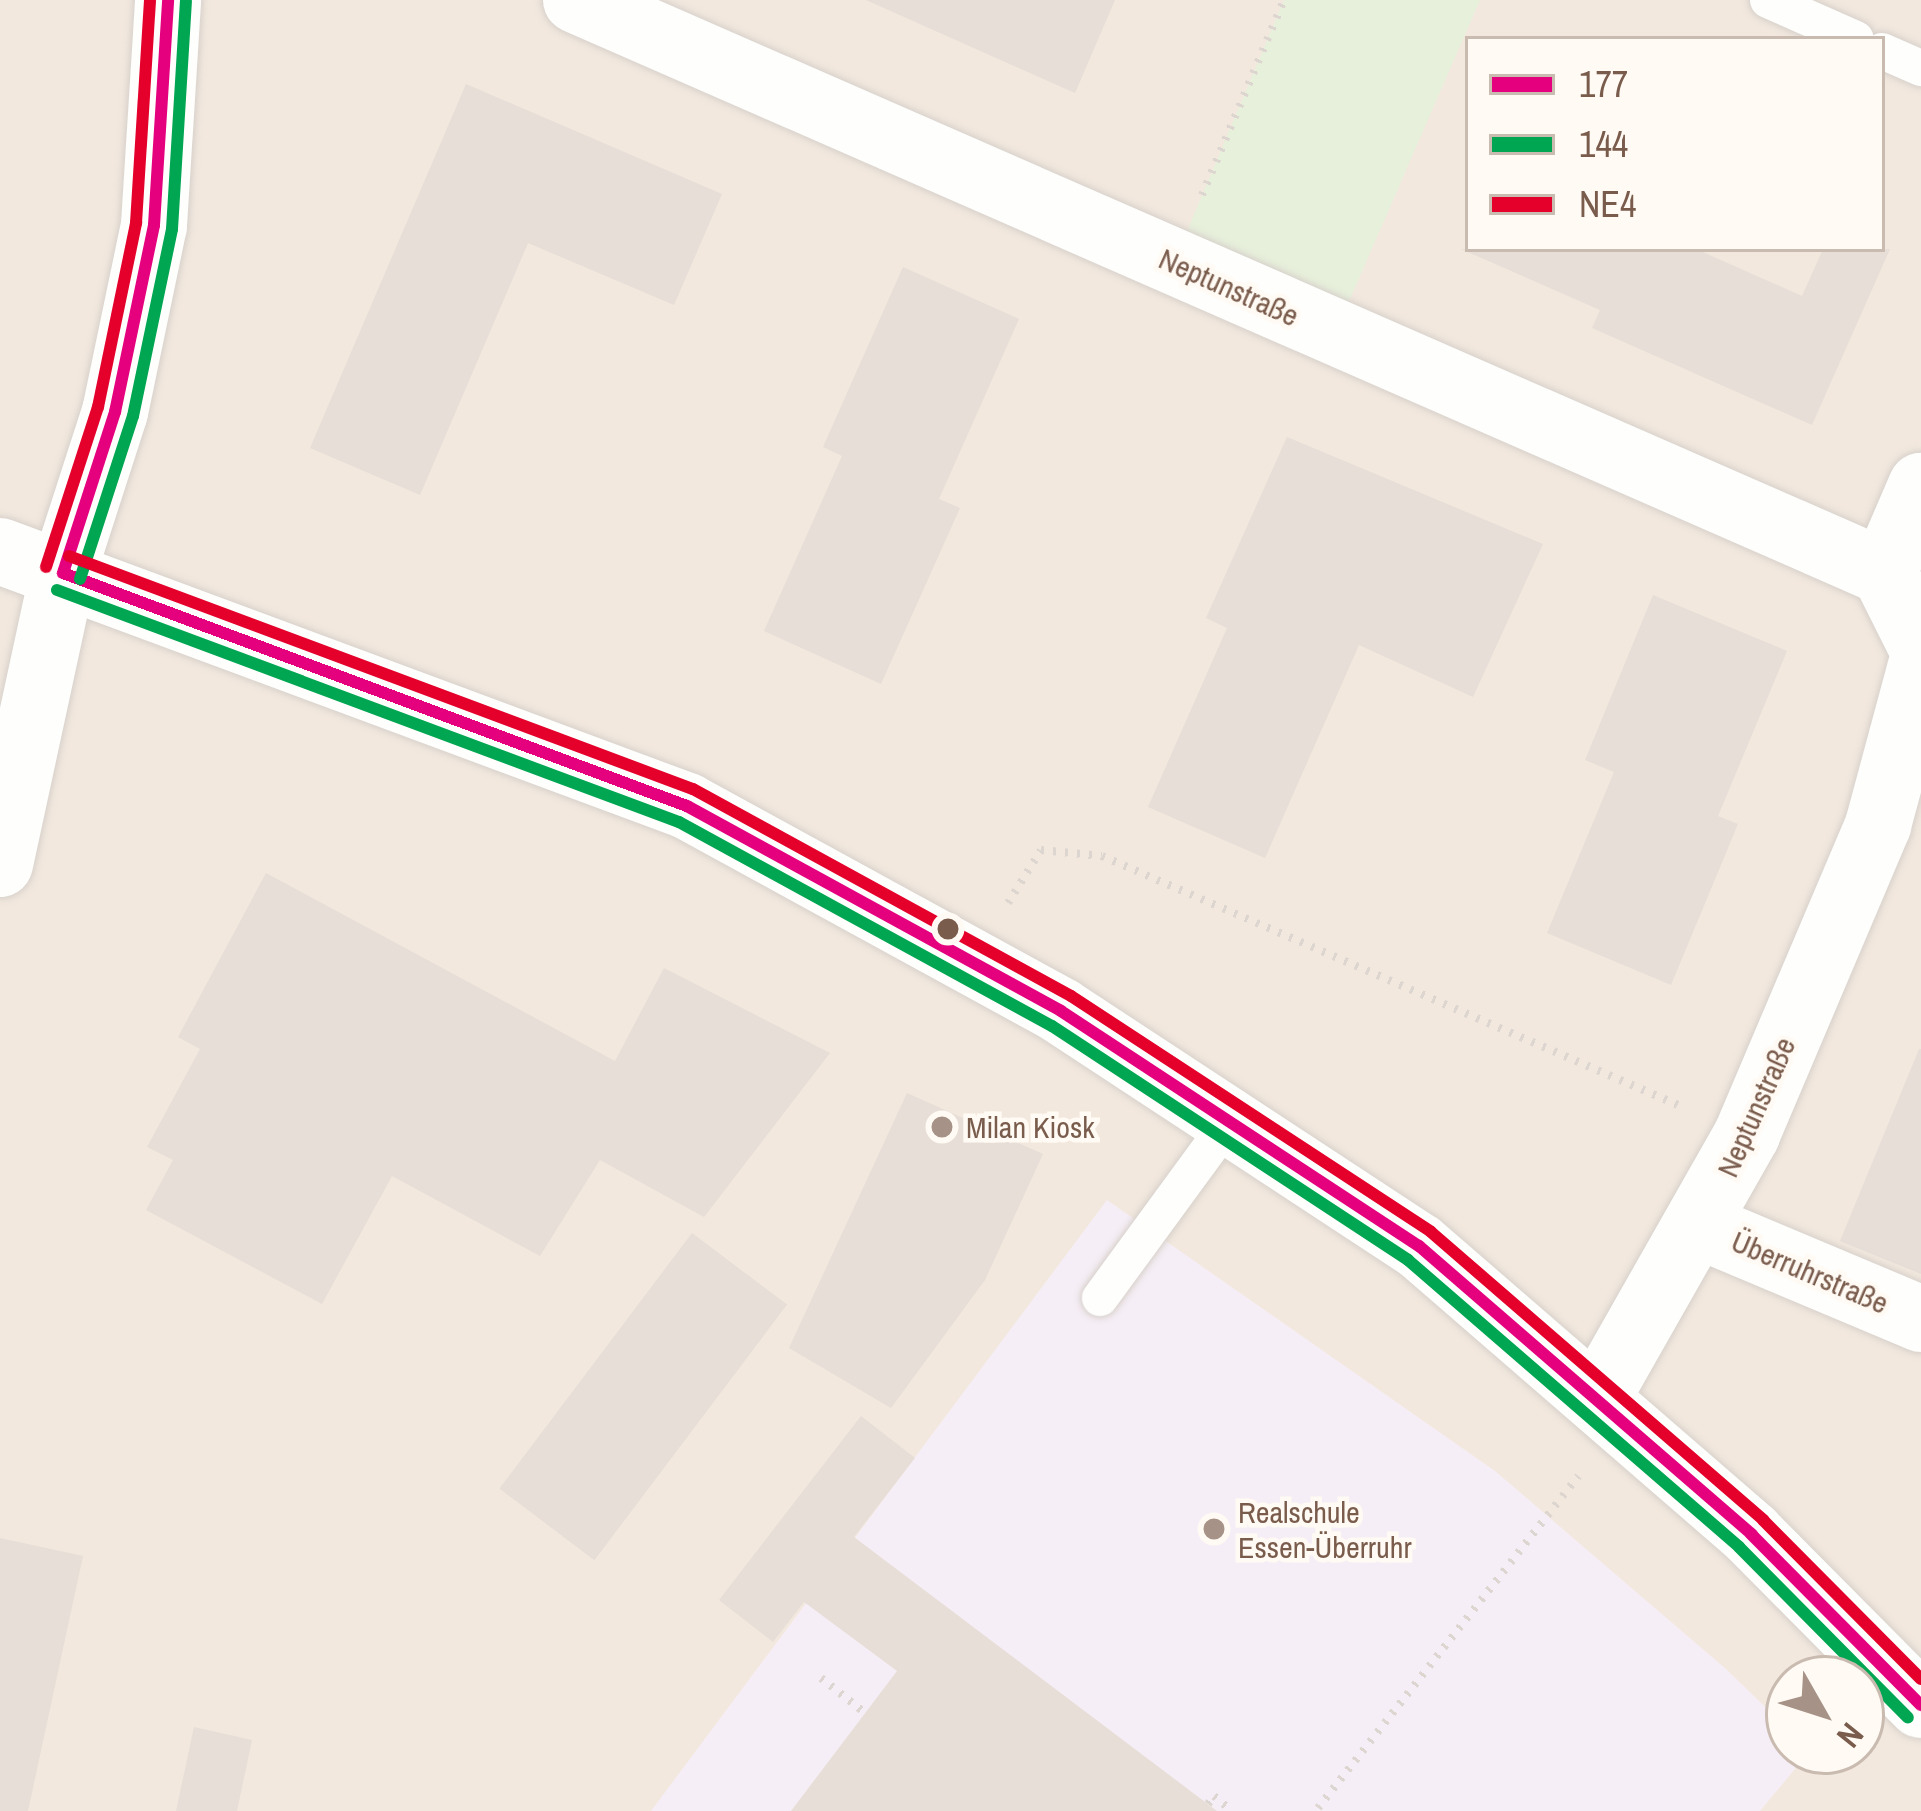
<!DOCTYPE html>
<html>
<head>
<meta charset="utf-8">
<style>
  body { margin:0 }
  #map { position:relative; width:1921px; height:1811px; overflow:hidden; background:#f9f5f0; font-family:"Archivo Narrow",sans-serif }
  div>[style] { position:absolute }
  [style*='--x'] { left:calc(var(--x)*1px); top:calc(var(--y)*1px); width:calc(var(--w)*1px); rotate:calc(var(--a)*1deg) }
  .residential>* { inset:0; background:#f2e8de }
  .education>* { inset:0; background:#f6eef6 }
  .green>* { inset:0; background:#e7f0db }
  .building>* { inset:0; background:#e6ded7; transform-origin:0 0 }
  .path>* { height:8px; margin-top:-4px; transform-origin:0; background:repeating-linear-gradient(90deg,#dcd5d0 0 3px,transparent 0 12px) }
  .roads { filter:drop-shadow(0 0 3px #d7d1cb) drop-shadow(0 0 3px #d7d1cb) }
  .lane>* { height:36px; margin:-18px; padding:0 18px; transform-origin:18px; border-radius:18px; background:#fefefd }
  .street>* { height:66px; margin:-33px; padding:0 33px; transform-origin:33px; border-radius:33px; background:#fefefd }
  .secondary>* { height:66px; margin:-33px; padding:0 33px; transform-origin:33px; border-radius:33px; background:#fefefd }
  .bus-1>* { height:12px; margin:-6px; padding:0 6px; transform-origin:6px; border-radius:6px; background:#e5007d }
  .bus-2>* { height:12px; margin:-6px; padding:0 6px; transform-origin:6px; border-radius:6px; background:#00a651 }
  .bus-3>* { height:12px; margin:-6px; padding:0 6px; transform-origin:6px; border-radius:6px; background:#e4002b }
  .dots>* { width:33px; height:33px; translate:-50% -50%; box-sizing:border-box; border:6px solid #fffaf3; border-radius:50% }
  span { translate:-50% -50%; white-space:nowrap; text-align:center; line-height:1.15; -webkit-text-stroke:9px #fffaf3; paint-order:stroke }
  .street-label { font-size:30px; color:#7a5c4d }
  .poi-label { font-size:30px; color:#7a5c4d }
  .left { translate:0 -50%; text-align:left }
  .legend { position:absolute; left:1465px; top:36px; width:420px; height:216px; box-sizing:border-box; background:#fffaf3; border:3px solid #cabbb1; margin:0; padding:15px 21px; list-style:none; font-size:36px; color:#7a5c4d }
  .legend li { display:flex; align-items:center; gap:24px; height:60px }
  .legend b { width:60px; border:3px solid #cabbb1 }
  .north { position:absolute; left:1765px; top:1655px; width:120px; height:120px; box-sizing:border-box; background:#fffaf3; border:3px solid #cabbb1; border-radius:50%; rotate:129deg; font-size:33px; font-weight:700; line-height:48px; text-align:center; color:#7a5c4d }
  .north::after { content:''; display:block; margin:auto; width:42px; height:54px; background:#a69286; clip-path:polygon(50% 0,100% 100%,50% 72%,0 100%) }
</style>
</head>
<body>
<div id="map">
  <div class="residential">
    <div style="clip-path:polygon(evenodd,0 0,1921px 0,1921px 1811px,0 1811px,0 0,1468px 39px,1882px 39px,1882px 249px,1468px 249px,1468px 39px,0 0,1789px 1679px,1861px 1679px,1861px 1751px,1789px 1751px,1789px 1679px)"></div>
  </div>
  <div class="education">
    <div style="clip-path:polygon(1107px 1200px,1495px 1471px,1726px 1669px,1789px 1730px,1789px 1751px,1810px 1751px,1760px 1811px,651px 1811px)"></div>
  </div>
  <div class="green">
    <div style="clip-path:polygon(1284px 0,1480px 0,1347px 306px,1185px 236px)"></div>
  </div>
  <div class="building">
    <div style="clip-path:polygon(866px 0,1115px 0,1075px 93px)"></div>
    <div style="clip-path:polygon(466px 84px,722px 194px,674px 305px,528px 243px,420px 495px,310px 448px)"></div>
    <div style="clip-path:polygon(1461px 249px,1696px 249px,1802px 296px,1823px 249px,1890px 249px,1812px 425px,1592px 328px,1600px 310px)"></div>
    <div style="clip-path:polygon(903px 267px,1019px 319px,939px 499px,960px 508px,881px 684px,764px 631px,842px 456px,823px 447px)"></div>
    <div style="clip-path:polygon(1287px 437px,1543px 544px,1473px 697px,1359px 645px,1265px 858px,1148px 807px,1227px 628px,1206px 618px)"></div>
    <div style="clip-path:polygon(1653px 595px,1787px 651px,1718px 816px,1738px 824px,1671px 985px,1547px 933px,1614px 772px,1585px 760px)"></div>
    <div style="clip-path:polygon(266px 873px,615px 1061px,664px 968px,830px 1053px,704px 1217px,600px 1160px,540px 1256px,392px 1176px,322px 1304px,146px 1210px,173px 1160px,147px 1147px,200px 1049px,178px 1037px)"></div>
    <div style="clip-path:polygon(1919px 1049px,1921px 1049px,1921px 1274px,1840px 1241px)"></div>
    <div style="clip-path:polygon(907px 1093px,1043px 1154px,985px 1280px,891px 1408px,789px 1348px)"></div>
    <div style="left:692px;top:1233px;width:119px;height:320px;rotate:37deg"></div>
    <div style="clip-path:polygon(861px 1416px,915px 1458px,854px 1537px,1217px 1811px,791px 1811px,897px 1671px,804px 1602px,773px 1642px,719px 1600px)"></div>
    <div style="clip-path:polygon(0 1538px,83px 1556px,28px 1811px,0 1811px)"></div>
    <div style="clip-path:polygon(194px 1727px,252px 1740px,237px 1811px,176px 1811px)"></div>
  </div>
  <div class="path">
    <div style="--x:1202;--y:195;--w:212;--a:-67.2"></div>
    <div style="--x:1008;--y:903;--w:62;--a:-58.1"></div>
    <div style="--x:1041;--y:850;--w:61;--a:5.6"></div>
    <div style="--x:1102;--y:856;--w:635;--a:23.38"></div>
    <div style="--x:821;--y:1678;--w:56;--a:38.5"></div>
    <div style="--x:1208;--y:1804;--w:10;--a:-53"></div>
    <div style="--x:1214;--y:1796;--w:23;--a:40"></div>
    <div style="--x:1318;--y:1808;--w:422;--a:-51.9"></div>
  </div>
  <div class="roads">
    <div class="lane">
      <div style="--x:1768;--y:0;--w:96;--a:23.9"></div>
      <div style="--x:1882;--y:51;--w:43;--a:23.6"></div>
      <div style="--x:1100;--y:1298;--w:225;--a:-53.8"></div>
    </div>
    <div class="street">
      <div style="--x:576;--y:0;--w:1428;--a:23.62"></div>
      <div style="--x:1884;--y:572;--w:83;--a:63.4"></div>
      <div style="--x:1884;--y:572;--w:94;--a:-66.7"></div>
      <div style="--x:0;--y:864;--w:298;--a:-77.8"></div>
      <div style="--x:1700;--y:1226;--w:240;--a:22.8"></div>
      <div style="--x:1599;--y:1395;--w:300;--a:-60.4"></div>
      <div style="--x:1747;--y:1134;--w:336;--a:-67"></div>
      <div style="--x:1878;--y:825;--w:165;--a:-74.9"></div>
    </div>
    <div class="secondary">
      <div style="--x:0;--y:551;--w:733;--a:20.36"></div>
      <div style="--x:687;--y:806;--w:426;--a:28.7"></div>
      <div style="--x:1061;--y:1011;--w:428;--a:33.3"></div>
      <div style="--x:1419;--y:1246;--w:440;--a:40.9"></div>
      <div style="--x:1751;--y:1534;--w:241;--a:45.2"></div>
      <div style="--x:63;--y:573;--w:169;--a:-72.1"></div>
      <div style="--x:115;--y:412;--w:191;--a:-78.2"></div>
      <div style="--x:154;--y:225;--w:225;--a:-86.4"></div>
    </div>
  </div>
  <div class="bus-1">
    <div style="--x:63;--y:573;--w:666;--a:20.48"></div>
    <div style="--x:687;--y:806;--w:426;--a:28.7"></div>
    <div style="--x:1061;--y:1011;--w:428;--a:33.3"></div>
    <div style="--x:1419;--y:1246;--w:440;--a:40.9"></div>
    <div style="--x:1751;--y:1534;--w:241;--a:45.2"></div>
    <div style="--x:63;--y:573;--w:169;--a:-72.1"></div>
    <div style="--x:115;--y:412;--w:191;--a:-78.2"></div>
    <div style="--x:154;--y:225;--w:225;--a:-86.4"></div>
  </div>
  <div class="bus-2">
    <div style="--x:80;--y:579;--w:171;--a:-72"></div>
    <div style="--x:133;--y:416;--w:191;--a:-78.2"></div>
    <div style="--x:172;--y:229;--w:228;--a:-86.5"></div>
    <div style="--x:57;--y:590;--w:664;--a:20.46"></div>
    <div style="--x:679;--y:822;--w:425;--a:28.7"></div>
    <div style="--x:1052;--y:1026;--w:426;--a:33.3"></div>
    <div style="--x:1408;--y:1260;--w:438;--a:40.9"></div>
    <div style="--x:1739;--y:1547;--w:240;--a:45.3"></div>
  </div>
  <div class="bus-3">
    <div style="--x:69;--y:556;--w:666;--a:20.48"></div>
    <div style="--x:693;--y:789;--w:431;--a:28.7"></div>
    <div style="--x:1071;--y:996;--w:430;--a:33.2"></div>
    <div style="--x:1431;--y:1232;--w:440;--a:40.9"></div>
    <div style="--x:1763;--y:1520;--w:224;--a:45.2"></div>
    <div style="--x:46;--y:567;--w:168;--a:-72"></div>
    <div style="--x:98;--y:407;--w:188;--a:-78.3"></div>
    <div style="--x:136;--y:223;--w:223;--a:-86.4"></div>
  </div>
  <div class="dots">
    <div style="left:948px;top:929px;background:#7a5c4d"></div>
    <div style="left:942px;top:1127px;background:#a69286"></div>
    <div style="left:1214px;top:1529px;background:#a69286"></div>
  </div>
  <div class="street-label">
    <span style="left:1229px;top:287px;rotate:24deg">Neptunstraße</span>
    <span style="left:1756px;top:1107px;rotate:-66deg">Neptunstraße</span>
    <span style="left:1810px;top:1272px;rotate:23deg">Überruhrstraße</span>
  </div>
  <div class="poi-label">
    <span class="left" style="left:966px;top:1127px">Milan Kiosk</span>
    <span class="left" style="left:1238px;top:1529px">Realschule<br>Essen-Überruhr</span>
  </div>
  <ul class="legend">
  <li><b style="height:15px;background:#e5007d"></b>177</li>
  <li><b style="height:15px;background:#00a651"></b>144</li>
  <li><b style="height:15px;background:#e4002b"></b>NE4</li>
  </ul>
  <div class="north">N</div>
</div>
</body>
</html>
